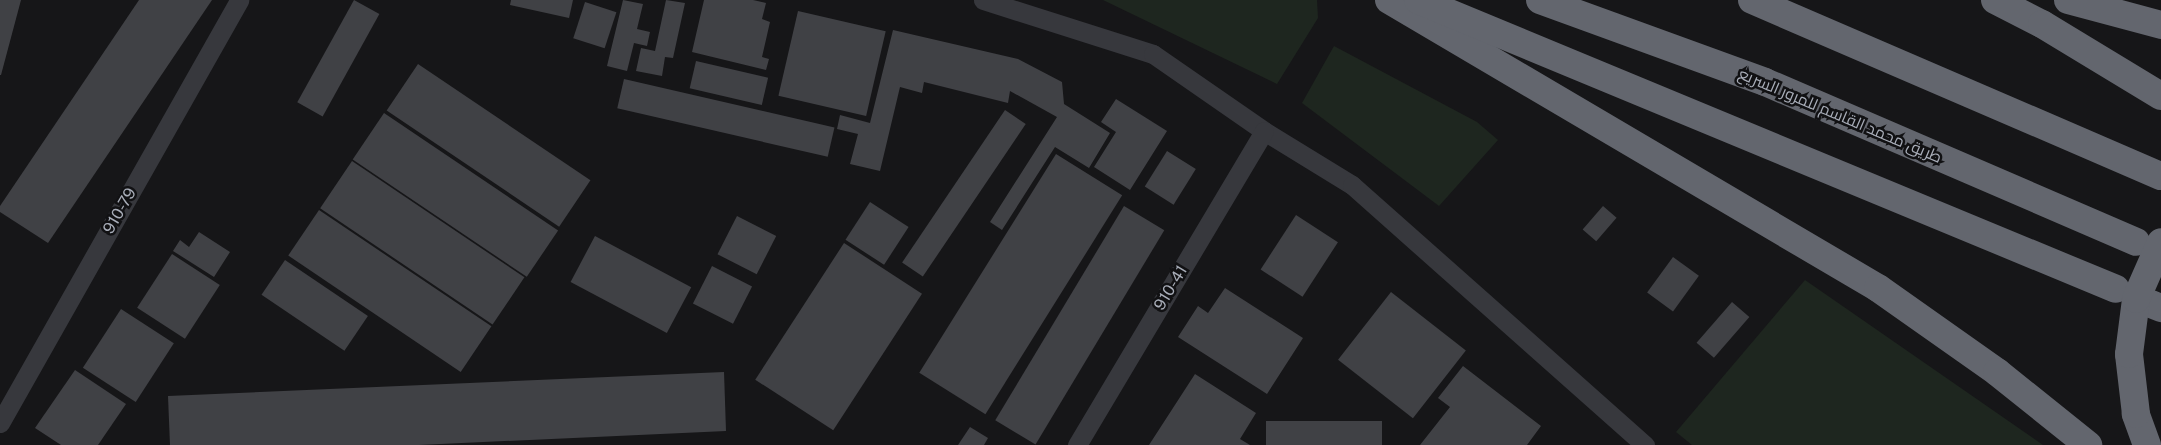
<!DOCTYPE html>
<html>
<head>
<meta charset="utf-8">
<style>
  body { margin:0 }
  #map { position:relative; width:2161px; height:445px; overflow:hidden; background:#161618; font-family:"Public Sans",Cairo,sans-serif }
  div>[style] { position:absolute }
  [style*='--x'] { left:calc(var(--x)*1px); top:calc(var(--y)*1px); width:calc(var(--w)*1px); rotate:calc(var(--a)*1deg) }
  .green>* { inset:0; background:#1e261f }
  .building>* { inset:0; background:#404145; transform-origin:0 0 }
  .minor>* { height:19px; margin:-9.5px; padding:0 9.5px; transform-origin:9.5px; border-radius:9.5px; background:#37383d }
  .motorway>* { height:28px; margin:-14px; padding:0 14px; transform-origin:14px; border-radius:14px; background:#63666e }
  .motorway-bridge>* { height:28px; margin:-14px; padding:0 14px; transform-origin:14px; border-radius:14px; background:#63666e }
  span { translate:-50% -50%; white-space:nowrap; text-align:center; line-height:1.15; -webkit-text-stroke:5px #111113; paint-order:stroke }
  .street-label { font-size:16px; color:#a8adb8 }
</style>
</head>
<body>
<div id="map">
  <div class="green">
    <div style="clip-path:polygon(1103px 0,1317px 0,1318px 18px,1277px 84px)"></div>
    <div style="clip-path:polygon(1334px 46px,1477px 122px,1498px 140px,1439px 206px,1302px 103px)"></div>
    <div style="clip-path:polygon(1805px 280px,2033px 438px,2043px 445px,1692px 445px,1676px 432px)"></div>
  </div>
  <div class="building">
    <div style="clip-path:polygon(0 0,21px 0,1px 75px,0 75px)"></div>
    <div style="clip-path:polygon(139px 0,212px 0,48px 243px,0 212px,0 206px)"></div>
    <div style="left:354px;top:0;width:29px;height:117px;rotate:29deg"></div>
    <div style="clip-path:polygon(511px 0,573px 0,569px 18px,510px 5px)"></div>
    <div style="clip-path:polygon(623px 0,643px 4px,637px 29px,650px 32px,647px 46px,634px 43px,627px 71px,607px 66px)"></div>
    <div style="clip-path:polygon(666px 0,685px 3px,673px 58px,665px 57px,662px 76px,636px 71px,641px 48px,655px 51px)"></div>
    <div style="clip-path:polygon(704px 0,753px 0,766px 3px,762px 19px,770px 22px,762px 57px,769px 59px,766px 70px,692px 52px)"></div>
    <div style="left:585px;top:2px;width:33px;height:38px;rotate:18deg"></div>
    <div style="left:798px;top:11px;width:90px;height:87px;rotate:13deg"></div>
    <div style="clip-path:polygon(893px 30px,1018px 59px,1062px 82px,1064px 104px,1110px 133px,1089px 168px,1055px 147px,1002px 230px,990px 222px,1057px 117px,1010px 91px,1008px 103px,924px 82px,922px 93px,900px 87px,880px 171px,850px 164px,858px 134px,837px 129px,840px 115px,870px 123px)"></div>
    <div style="left:696px;top:61px;width:74px;height:28px;rotate:13deg"></div>
    <div style="left:418px;top:64px;width:208px;height:56px;rotate:34deg"></div>
    <div style="left:624px;top:79px;width:216px;height:30px;rotate:13deg"></div>
    <div style="clip-path:polygon(1116px 99px,1167px 131px,1130px 190px,1094px 167px,1116px 132px,1101px 122px)"></div>
    <div style="left:1005px;top:110px;width:25px;height:184px;rotate:34deg"></div>
    <div style="left:384px;top:113px;width:210px;height:56px;rotate:34deg"></div>
    <div style="left:1167px;top:151px;width:34px;height:42px;rotate:32deg"></div>
    <div style="left:1056px;top:154px;width:78px;height:258px;rotate:32deg"></div>
    <div style="left:352px;top:161px;width:208px;height:57px;rotate:34deg"></div>
    <div style="left:870px;top:202px;width:46px;height:45px;rotate:33deg"></div>
    <div style="left:1124px;top:206px;width:47px;height:250px;rotate:31deg"></div>
    <div style="left:1603px;top:206px;width:18px;height:31px;rotate:41deg"></div>
    <div style="left:319px;top:210px;width:208px;height:55px;rotate:34deg"></div>
    <div style="left:1296px;top:215px;width:50px;height:65px;rotate:33deg"></div>
    <div style="left:737px;top:216px;width:44px;height:43px;rotate:27deg"></div>
    <div style="clip-path:polygon(199px 232px,230px 252px,214px 277px,173px 251px,180px 240px,189px 247px)"></div>
    <div style="left:595px;top:236px;width:109px;height:52px;rotate:28deg"></div>
    <div style="left:844px;top:243px;width:93px;height:163px;rotate:33deg"></div>
    <div style="left:172px;top:254px;width:57px;height:64px;rotate:33deg"></div>
    <div style="left:1673px;top:257px;width:32px;height:44px;rotate:36deg"></div>
    <div style="left:285px;top:260px;width:100px;height:42px;rotate:34deg"></div>
    <div style="left:712px;top:266px;width:45px;height:42px;rotate:27deg"></div>
    <div style="clip-path:polygon(1225px 288px,1303px 338px,1267px 394px,1178px 337px,1198px 306px,1208px 313px)"></div>
    <div style="left:1391px;top:292px;width:95px;height:86px;rotate:38deg"></div>
    <div style="left:1732px;top:302px;width:23px;height:54px;rotate:41deg"></div>
    <div style="left:121px;top:309px;width:63px;height:70px;rotate:33deg"></div>
    <div style="clip-path:polygon(1463px 366px,1541px 426px,1527px 445px,1420px 445px,1450px 407px,1438px 398px)"></div>
    <div style="clip-path:polygon(75px 370px,126px 404px,98px 445px,61px 445px,35px 428px)"></div>
    <div style="clip-path:polygon(724px 372px,726px 431px,419px 445px,170px 445px,168px 396px)"></div>
    <div style="clip-path:polygon(1195px 374px,1256px 413px,1240px 439px,1250px 445px,1149px 445px)"></div>
    <div style="left:1266px;top:421px;width:116px;height:24px"></div>
    <div style="clip-path:polygon(970px 427px,988px 438px,984px 445px,958px 445px)"></div>
  </div>
  <div class="minor">
    <div style="--x:983;--y:0;--w:178;--a:17.6"></div>
    <div style="--x:1153;--y:54;--w:135;--a:34.7"></div>
    <div style="--x:1264;--y:131;--w:103;--a:31.5"></div>
    <div style="--x:1352;--y:185;--w:392;--a:41.6"></div>
    <div style="--x:0;--y:423;--w:486;--a:-60.5"></div>
    <div style="--x:1077;--y:445;--w:365;--a:-59.2"></div>
  </div>
  <div class="motorway">
    <div style="--x:1389;--y:0;--w:568;--a:30.5"></div>
    <div style="--x:1878;--y:288;--w:146;--a:35.2"></div>
    <div style="--x:1997;--y:372;--w:117;--a:38.7"></div>
    <div style="--x:1418;--y:0;--w:755;--a:22.49"></div>
    <div style="--x:1540;--y:0;--w:239;--a:20"></div>
    <div style="--x:1765;--y:82;--w:404;--a:23.3"></div>
    <div style="--x:1752;--y:0;--w:445;--a:23.3"></div>
    <div style="--x:1995;--y:0;--w:53;--a:27.1"></div>
    <div style="--x:2042;--y:24;--w:139;--a:31.2"></div>
    <div style="--x:2068;--y:0;--w:96;--a:15"></div>
    <div style="--x:2151;--y:304;--w:11;--a:22"></div>
  </div>
  <div class="motorway-bridge">
    <div style="--x:2147;--y:445;--w:33;--a:-110"></div>
    <div style="--x:2136;--y:414;--w:60;--a:-96.7"></div>
    <div style="--x:2129;--y:354;--w:55;--a:-82.7"></div>
    <div style="--x:2136;--y:299;--w:62;--a:-66.3"></div>
  </div>
  <div class="street-label">
    <span style="left:1840px;top:116px;rotate:23deg">طريق محمد القاسم للمرور السريع</span>
    <span style="left:120px;top:211px;rotate:-60deg">910-79</span>
    <span style="left:1171px;top:288px;rotate:-59deg">910-41</span>
  </div>
</div>
</body>
</html>
